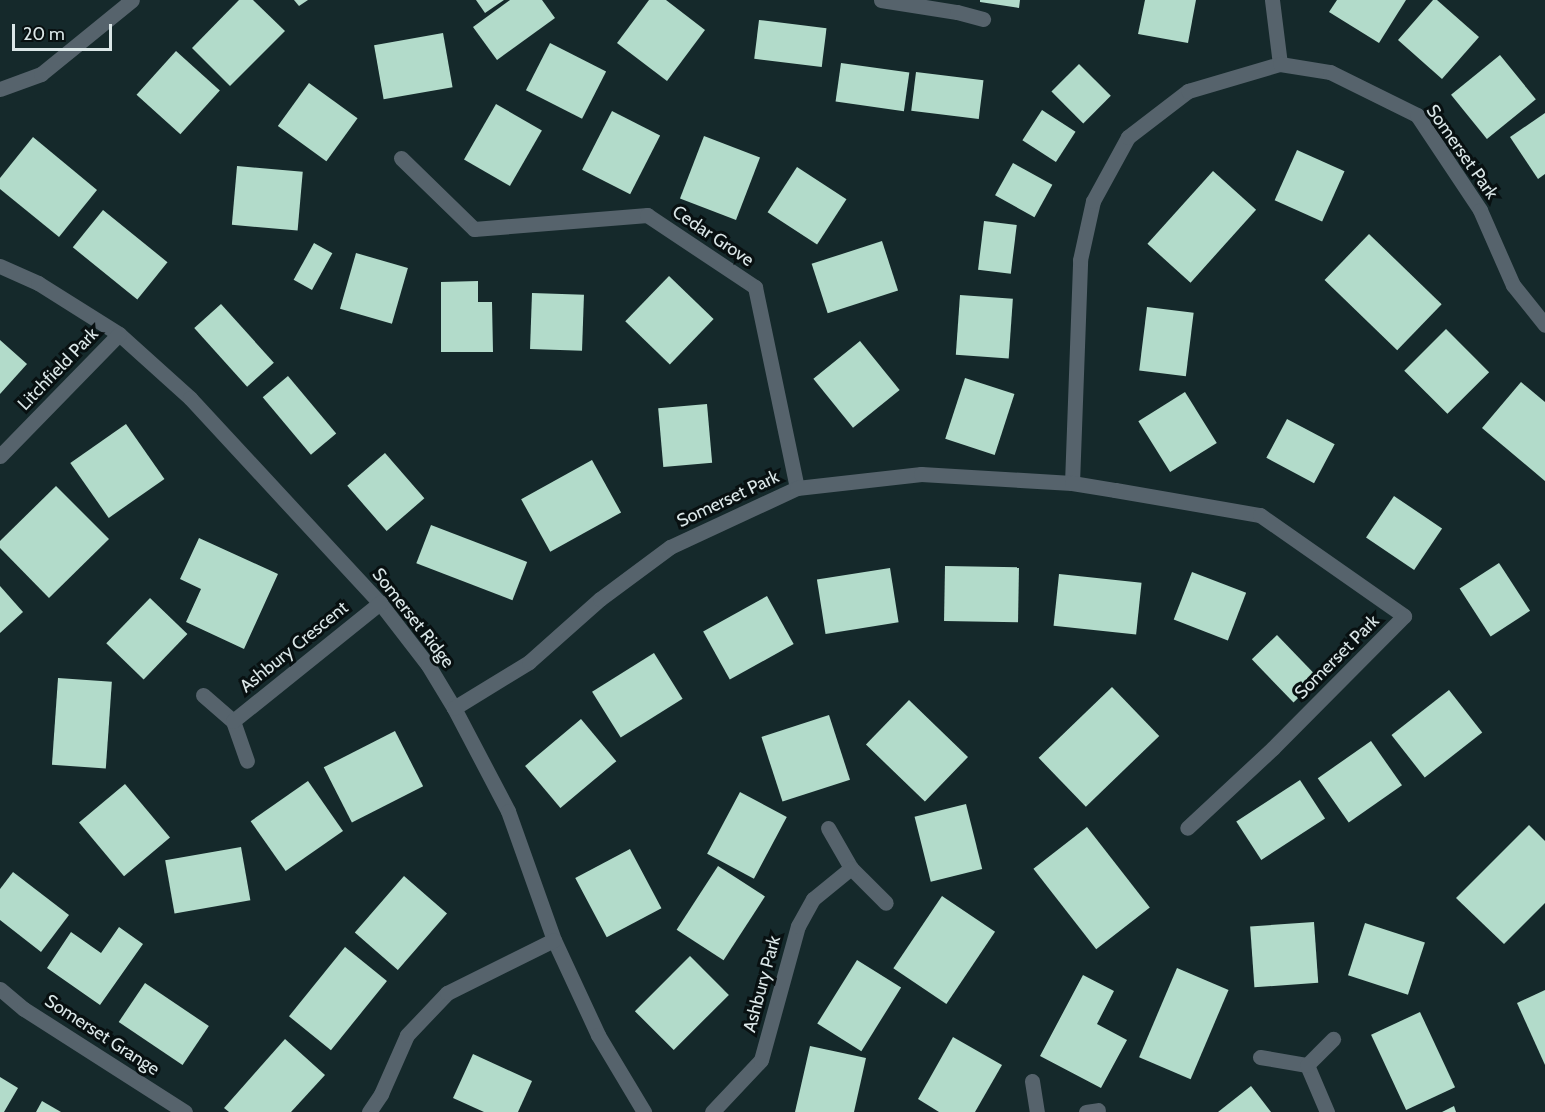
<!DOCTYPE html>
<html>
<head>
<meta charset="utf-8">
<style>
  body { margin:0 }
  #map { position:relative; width:1545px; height:1112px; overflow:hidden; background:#15292b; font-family:Cabin,sans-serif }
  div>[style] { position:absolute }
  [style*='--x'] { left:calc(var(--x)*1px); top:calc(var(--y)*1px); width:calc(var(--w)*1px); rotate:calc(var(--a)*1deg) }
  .building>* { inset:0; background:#b2dbca; transform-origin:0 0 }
  .minor>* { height:15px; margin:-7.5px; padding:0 7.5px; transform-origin:7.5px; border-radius:7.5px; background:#56636c }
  span { translate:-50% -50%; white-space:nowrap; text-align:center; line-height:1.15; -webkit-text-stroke:6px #081011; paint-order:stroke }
  .street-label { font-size:18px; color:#dbe7e8 }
  .scale { position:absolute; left:12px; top:24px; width:100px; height:27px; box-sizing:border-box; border:3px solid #dbe7e8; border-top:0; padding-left:8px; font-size:18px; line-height:21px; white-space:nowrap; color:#dbe7e8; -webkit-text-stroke:4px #081011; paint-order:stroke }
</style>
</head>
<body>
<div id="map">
  <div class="building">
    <div style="clip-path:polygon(239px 0,253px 0,285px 31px,230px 86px,192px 48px)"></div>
    <div style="clip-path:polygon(294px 0,308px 0,299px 6px)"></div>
    <div style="clip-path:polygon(476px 0,504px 0,485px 13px)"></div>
    <div style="clip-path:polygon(510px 0,542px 0,555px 18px,497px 60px,473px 27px)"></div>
    <div style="clip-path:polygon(649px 0,666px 0,705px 30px,667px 81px,617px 43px)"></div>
    <div style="clip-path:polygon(980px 0,1020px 0,1019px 8px,980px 2px)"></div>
    <div style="clip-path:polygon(1145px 0,1196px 0,1188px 43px,1138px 34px)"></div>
    <div style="clip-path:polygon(1337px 0,1406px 0,1379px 43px,1329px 12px)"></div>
    <div style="clip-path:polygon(1433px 0,1437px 0,1479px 37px,1442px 79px,1398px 40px)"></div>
    <div style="left:759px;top:20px;width:68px;height:39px;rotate:7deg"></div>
    <div style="left:443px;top:33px;width:55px;height:70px;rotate:80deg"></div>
    <div style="left:550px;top:43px;width:63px;height:53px;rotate:27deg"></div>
    <div style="left:176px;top:51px;width:59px;height:59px;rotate:42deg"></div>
    <div style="left:1500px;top:55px;width:57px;height:63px;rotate:51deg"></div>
    <div style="left:841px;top:63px;width:69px;height:39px;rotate:8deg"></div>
    <div style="left:1079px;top:64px;width:45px;height:39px;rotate:45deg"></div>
    <div style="left:916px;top:72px;width:68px;height:39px;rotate:7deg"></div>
    <div style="left:309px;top:83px;width:60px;height:53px;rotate:36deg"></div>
    <div style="left:496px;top:104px;width:53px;height:64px;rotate:30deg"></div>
    <div style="left:1042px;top:110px;width:40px;height:36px;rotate:33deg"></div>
    <div style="left:612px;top:111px;width:54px;height:66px;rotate:27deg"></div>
    <div style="clip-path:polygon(1545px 113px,1545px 174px,1538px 179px,1510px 137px)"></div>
    <div style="left:704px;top:136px;width:60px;height:67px;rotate:21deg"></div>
    <div style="clip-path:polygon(33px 137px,97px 190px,59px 237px,0 189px,0 178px)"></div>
    <div style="left:1297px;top:150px;width:52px;height:55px;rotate:24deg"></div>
    <div style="left:1013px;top:163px;width:45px;height:37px;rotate:29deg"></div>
    <div style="left:237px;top:166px;width:66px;height:59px;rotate:5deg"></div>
    <div style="left:797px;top:167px;width:59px;height:54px;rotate:33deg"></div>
    <div style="left:1213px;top:171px;width:58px;height:98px;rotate:42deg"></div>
    <div style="left:103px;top:210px;width:83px;height:48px;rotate:39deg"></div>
    <div style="left:984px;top:221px;width:33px;height:49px;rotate:7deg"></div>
    <div style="left:1369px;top:234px;width:101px;height:64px;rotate:44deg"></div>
    <div style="left:882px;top:241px;width:52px;height:74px;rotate:72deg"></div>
    <div style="left:314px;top:243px;width:21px;height:42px;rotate:29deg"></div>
    <div style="left:356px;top:253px;width:54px;height:58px;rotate:16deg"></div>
    <div style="left:669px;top:276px;width:62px;height:63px;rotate:44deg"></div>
    <div style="clip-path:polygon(478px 281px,478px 302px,492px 302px,493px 352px,441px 352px,441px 282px)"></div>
    <div style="left:532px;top:293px;width:52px;height:56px;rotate:2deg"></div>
    <div style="left:960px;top:295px;width:53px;height:60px;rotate:4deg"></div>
    <div style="left:221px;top:304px;width:79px;height:36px;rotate:48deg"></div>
    <div style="left:1147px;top:307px;width:47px;height:64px;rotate:7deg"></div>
    <div style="left:1446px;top:329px;width:61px;height:59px;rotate:45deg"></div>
    <div style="clip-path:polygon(0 340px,27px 364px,0 394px)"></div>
    <div style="left:860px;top:341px;width:63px;height:60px;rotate:51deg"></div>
    <div style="left:288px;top:376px;width:75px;height:33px;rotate:50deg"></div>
    <div style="left:965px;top:378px;width:52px;height:64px;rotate:18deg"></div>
    <div style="clip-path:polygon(1521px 382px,1545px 402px,1545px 481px,1482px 428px)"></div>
    <div style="left:1185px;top:392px;width:60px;height:55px;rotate:58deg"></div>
    <div style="left:707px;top:404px;width:59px;height:49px;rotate:85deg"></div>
    <div style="left:1287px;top:419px;width:54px;height:44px;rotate:28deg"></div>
    <div style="left:126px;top:424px;width:67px;height:68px;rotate:55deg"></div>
    <div style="left:385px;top:453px;width:60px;height:50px;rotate:49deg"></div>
    <div style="left:592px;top:460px;width:60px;height:81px;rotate:61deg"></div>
    <div style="clip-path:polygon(56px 486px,109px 539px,49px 598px,0 548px,0 541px)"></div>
    <div style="left:1394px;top:496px;width:58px;height:50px;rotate:34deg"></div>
    <div style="left:431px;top:525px;width:103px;height:41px;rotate:21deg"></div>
    <div style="clip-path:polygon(199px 538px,278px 574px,244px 649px,186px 622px,201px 589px,180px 579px)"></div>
    <div style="left:1499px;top:563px;width:57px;height:47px;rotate:57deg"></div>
    <div style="left:945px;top:566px;width:74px;height:55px;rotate:1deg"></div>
    <div style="left:890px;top:568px;width:55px;height:74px;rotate:81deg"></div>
    <div style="left:1192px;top:572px;width:58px;height:51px;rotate:21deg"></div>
    <div style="left:1059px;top:574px;width:83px;height:52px;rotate:6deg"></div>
    <div style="clip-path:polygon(0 586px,23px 612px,0 633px)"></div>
    <div style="left:767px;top:596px;width:55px;height:73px;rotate:61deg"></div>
    <div style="left:150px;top:598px;width:52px;height:63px;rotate:44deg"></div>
    <div style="left:1277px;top:635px;width:60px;height:35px;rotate:46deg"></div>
    <div style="left:654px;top:653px;width:54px;height:73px;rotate:58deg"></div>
    <div style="left:58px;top:678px;width:54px;height:87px;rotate:4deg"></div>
    <div style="left:1112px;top:687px;width:68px;height:102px;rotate:46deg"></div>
    <div style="left:1449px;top:690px;width:54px;height:73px;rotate:52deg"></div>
    <div style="left:909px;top:700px;width:82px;height:62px;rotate:44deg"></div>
    <div style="left:829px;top:715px;width:68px;height:71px;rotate:72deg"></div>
    <div style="left:581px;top:719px;width:55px;height:73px;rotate:50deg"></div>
    <div style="left:395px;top:731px;width:62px;height:80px;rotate:63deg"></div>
    <div style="left:1371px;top:741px;width:54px;height:65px;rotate:55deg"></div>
    <div style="left:1300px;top:780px;width:46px;height:76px;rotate:57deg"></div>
    <div style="left:308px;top:781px;width:61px;height:70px;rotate:55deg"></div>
    <div style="left:125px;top:784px;width:70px;height:60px;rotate:50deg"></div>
    <div style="left:740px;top:792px;width:53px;height:70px;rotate:28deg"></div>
    <div style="left:966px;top:804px;width:67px;height:53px;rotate:76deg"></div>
    <div style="clip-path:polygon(1529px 825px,1545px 841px,1545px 903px,1504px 944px,1456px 898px)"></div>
    <div style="left:1087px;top:827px;width:102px;height:68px;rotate:52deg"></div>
    <div style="left:241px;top:847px;width:54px;height:77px;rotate:80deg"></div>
    <div style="left:630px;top:849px;width:67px;height:62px;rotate:62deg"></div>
    <div style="left:718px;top:866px;width:56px;height:76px;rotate:33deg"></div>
    <div style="clip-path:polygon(13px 872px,69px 915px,41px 952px,0 920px,0 889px)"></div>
    <div style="left:404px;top:876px;width:57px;height:75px;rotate:41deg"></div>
    <div style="left:942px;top:896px;width:64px;height:87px;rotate:34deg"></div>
    <div style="left:1314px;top:922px;width:61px;height:64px;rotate:86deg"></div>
    <div style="left:1365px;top:923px;width:63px;height:55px;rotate:18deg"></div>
    <div style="clip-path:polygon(119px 927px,143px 944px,100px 1005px,47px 968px,71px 932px,101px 953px)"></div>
    <div style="left:345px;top:947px;width:54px;height:89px;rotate:39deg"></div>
    <div style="left:690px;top:956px;width:55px;height:78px;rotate:45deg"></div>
    <div style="left:857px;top:960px;width:52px;height:75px;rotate:32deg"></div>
    <div style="left:1177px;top:968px;width:56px;height:97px;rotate:23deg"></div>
    <div style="clip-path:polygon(1083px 975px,1114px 991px,1097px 1024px,1127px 1040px,1101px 1088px,1040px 1056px)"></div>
    <div style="left:145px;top:983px;width:77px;height:47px;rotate:34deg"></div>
    <div style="clip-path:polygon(1545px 990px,1545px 1065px,1517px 1003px)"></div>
    <div style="left:1420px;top:1012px;width:83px;height:54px;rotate:65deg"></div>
    <div style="clip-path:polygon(953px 1037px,1002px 1065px,975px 1112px,939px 1112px,918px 1099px)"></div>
    <div style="clip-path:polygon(285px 1039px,325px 1075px,291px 1112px,229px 1112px,224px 1108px)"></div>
    <div style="clip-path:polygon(810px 1046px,866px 1058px,854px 1112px,795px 1112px)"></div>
    <div style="clip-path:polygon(473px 1054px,532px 1081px,518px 1112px,484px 1112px,453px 1098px)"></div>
    <div style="clip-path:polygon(0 1077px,18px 1088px,4px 1112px,0 1112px)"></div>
    <div style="clip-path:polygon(1251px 1086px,1271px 1112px,1218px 1112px)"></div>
    <div style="clip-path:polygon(42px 1101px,61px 1112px,36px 1112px)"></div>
    <div style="clip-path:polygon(1454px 1106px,1456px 1112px,1442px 1112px)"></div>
  </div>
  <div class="minor">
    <div style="--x:881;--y:0;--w:77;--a:9"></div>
    <div style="--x:957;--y:12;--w:27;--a:15"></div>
    <div style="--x:1272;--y:0;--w:64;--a:82.9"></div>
    <div style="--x:0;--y:89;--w:44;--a:-20.1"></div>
    <div style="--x:41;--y:74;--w:117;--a:-39.1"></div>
    <div style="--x:401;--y:158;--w:102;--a:44.2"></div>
    <div style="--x:474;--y:229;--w:174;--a:-4.6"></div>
    <div style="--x:647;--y:215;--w:130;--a:33.7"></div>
    <div style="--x:755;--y:287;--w:205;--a:78.2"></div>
    <div style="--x:0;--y:266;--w:42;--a:24.1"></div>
    <div style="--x:38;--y:283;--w:96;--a:32.2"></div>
    <div style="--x:119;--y:334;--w:96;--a:42"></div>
    <div style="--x:190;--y:398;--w:280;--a:47.2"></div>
    <div style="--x:380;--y:603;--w:78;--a:52.3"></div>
    <div style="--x:428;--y:665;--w:50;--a:58.8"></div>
    <div style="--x:454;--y:708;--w:116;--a:62.3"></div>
    <div style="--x:508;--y:811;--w:137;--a:70.4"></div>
    <div style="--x:554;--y:940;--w:105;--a:65.1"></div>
    <div style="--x:598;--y:1035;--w:90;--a:59.1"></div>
    <div style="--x:0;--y:456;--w:170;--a:-45.7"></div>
    <div style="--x:1072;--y:483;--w:223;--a:-87.9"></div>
    <div style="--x:1080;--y:260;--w:60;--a:-77.6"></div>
    <div style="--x:1093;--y:201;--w:73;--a:-61.3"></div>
    <div style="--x:1128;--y:137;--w:76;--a:-37.5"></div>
    <div style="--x:1188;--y:91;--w:96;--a:-16.4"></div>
    <div style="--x:1280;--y:64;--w:51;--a:9.1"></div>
    <div style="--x:1330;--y:72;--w:97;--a:26.3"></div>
    <div style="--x:1417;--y:115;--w:114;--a:56.4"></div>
    <div style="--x:1480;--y:210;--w:82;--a:66.3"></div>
    <div style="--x:1513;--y:285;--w:51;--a:51.3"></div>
    <div style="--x:203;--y:695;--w:40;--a:41"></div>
    <div style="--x:233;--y:721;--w:42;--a:70.7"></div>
    <div style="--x:454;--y:708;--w:88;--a:-31.5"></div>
    <div style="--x:529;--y:662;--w:95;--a:-41.6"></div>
    <div style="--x:600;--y:599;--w:87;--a:-36.6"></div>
    <div style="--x:670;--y:547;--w:140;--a:-24.9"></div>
    <div style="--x:797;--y:488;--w:125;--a:-6.4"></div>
    <div style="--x:921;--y:474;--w:151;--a:3.4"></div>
    <div style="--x:1072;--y:483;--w:44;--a:9.2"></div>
    <div style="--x:1115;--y:490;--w:147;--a:9.8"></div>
    <div style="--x:1260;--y:515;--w:176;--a:35"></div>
    <div style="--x:1404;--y:616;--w:186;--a:134.8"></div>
    <div style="--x:1273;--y:748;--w:117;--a:137.1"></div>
    <div style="--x:233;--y:721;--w:189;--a:-38.8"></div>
    <div style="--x:828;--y:828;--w:46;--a:60.1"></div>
    <div style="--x:851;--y:868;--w:49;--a:45"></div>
    <div style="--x:0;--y:989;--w:31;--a:40"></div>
    <div style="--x:24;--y:1009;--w:191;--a:32.6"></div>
    <div style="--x:1260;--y:1057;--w:48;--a:9.7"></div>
    <div style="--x:1307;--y:1065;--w:51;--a:66.9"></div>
    <div style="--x:1307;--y:1065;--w:37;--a:-45"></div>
    <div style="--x:1032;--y:1081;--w:31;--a:81"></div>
    <div style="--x:369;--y:1112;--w:22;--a:-56"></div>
    <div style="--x:381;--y:1094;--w:64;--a:-66.2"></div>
    <div style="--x:407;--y:1035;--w:58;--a:-46.4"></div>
    <div style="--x:447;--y:993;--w:119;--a:-26.4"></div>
    <div style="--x:712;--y:1112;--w:71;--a:-46.7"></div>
    <div style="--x:761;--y:1060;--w:139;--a:-74.6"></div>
    <div style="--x:798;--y:926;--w:31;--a:-61"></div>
    <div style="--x:813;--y:899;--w:49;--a:-39.2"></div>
    <div style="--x:1086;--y:1112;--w:12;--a:-9"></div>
  </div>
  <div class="street-label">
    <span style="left:1462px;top:152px;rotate:55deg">Somerset Park</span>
    <span style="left:713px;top:236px;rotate:34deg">Cedar Grove</span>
    <span style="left:58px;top:369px;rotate:-46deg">Litchfield Park</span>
    <span style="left:728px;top:499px;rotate:-25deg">Somerset Park</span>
    <span style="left:413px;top:618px;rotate:52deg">Somerset Ridge</span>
    <span style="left:294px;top:647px;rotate:-39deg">Ashbury Crescent</span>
    <span style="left:1337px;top:657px;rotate:-45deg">Somerset Park</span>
    <span style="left:762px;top:984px;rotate:-75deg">Ashbury Park</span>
    <span style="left:102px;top:1035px;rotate:33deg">Somerset Grange</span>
  </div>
  <div class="scale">20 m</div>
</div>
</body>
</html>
